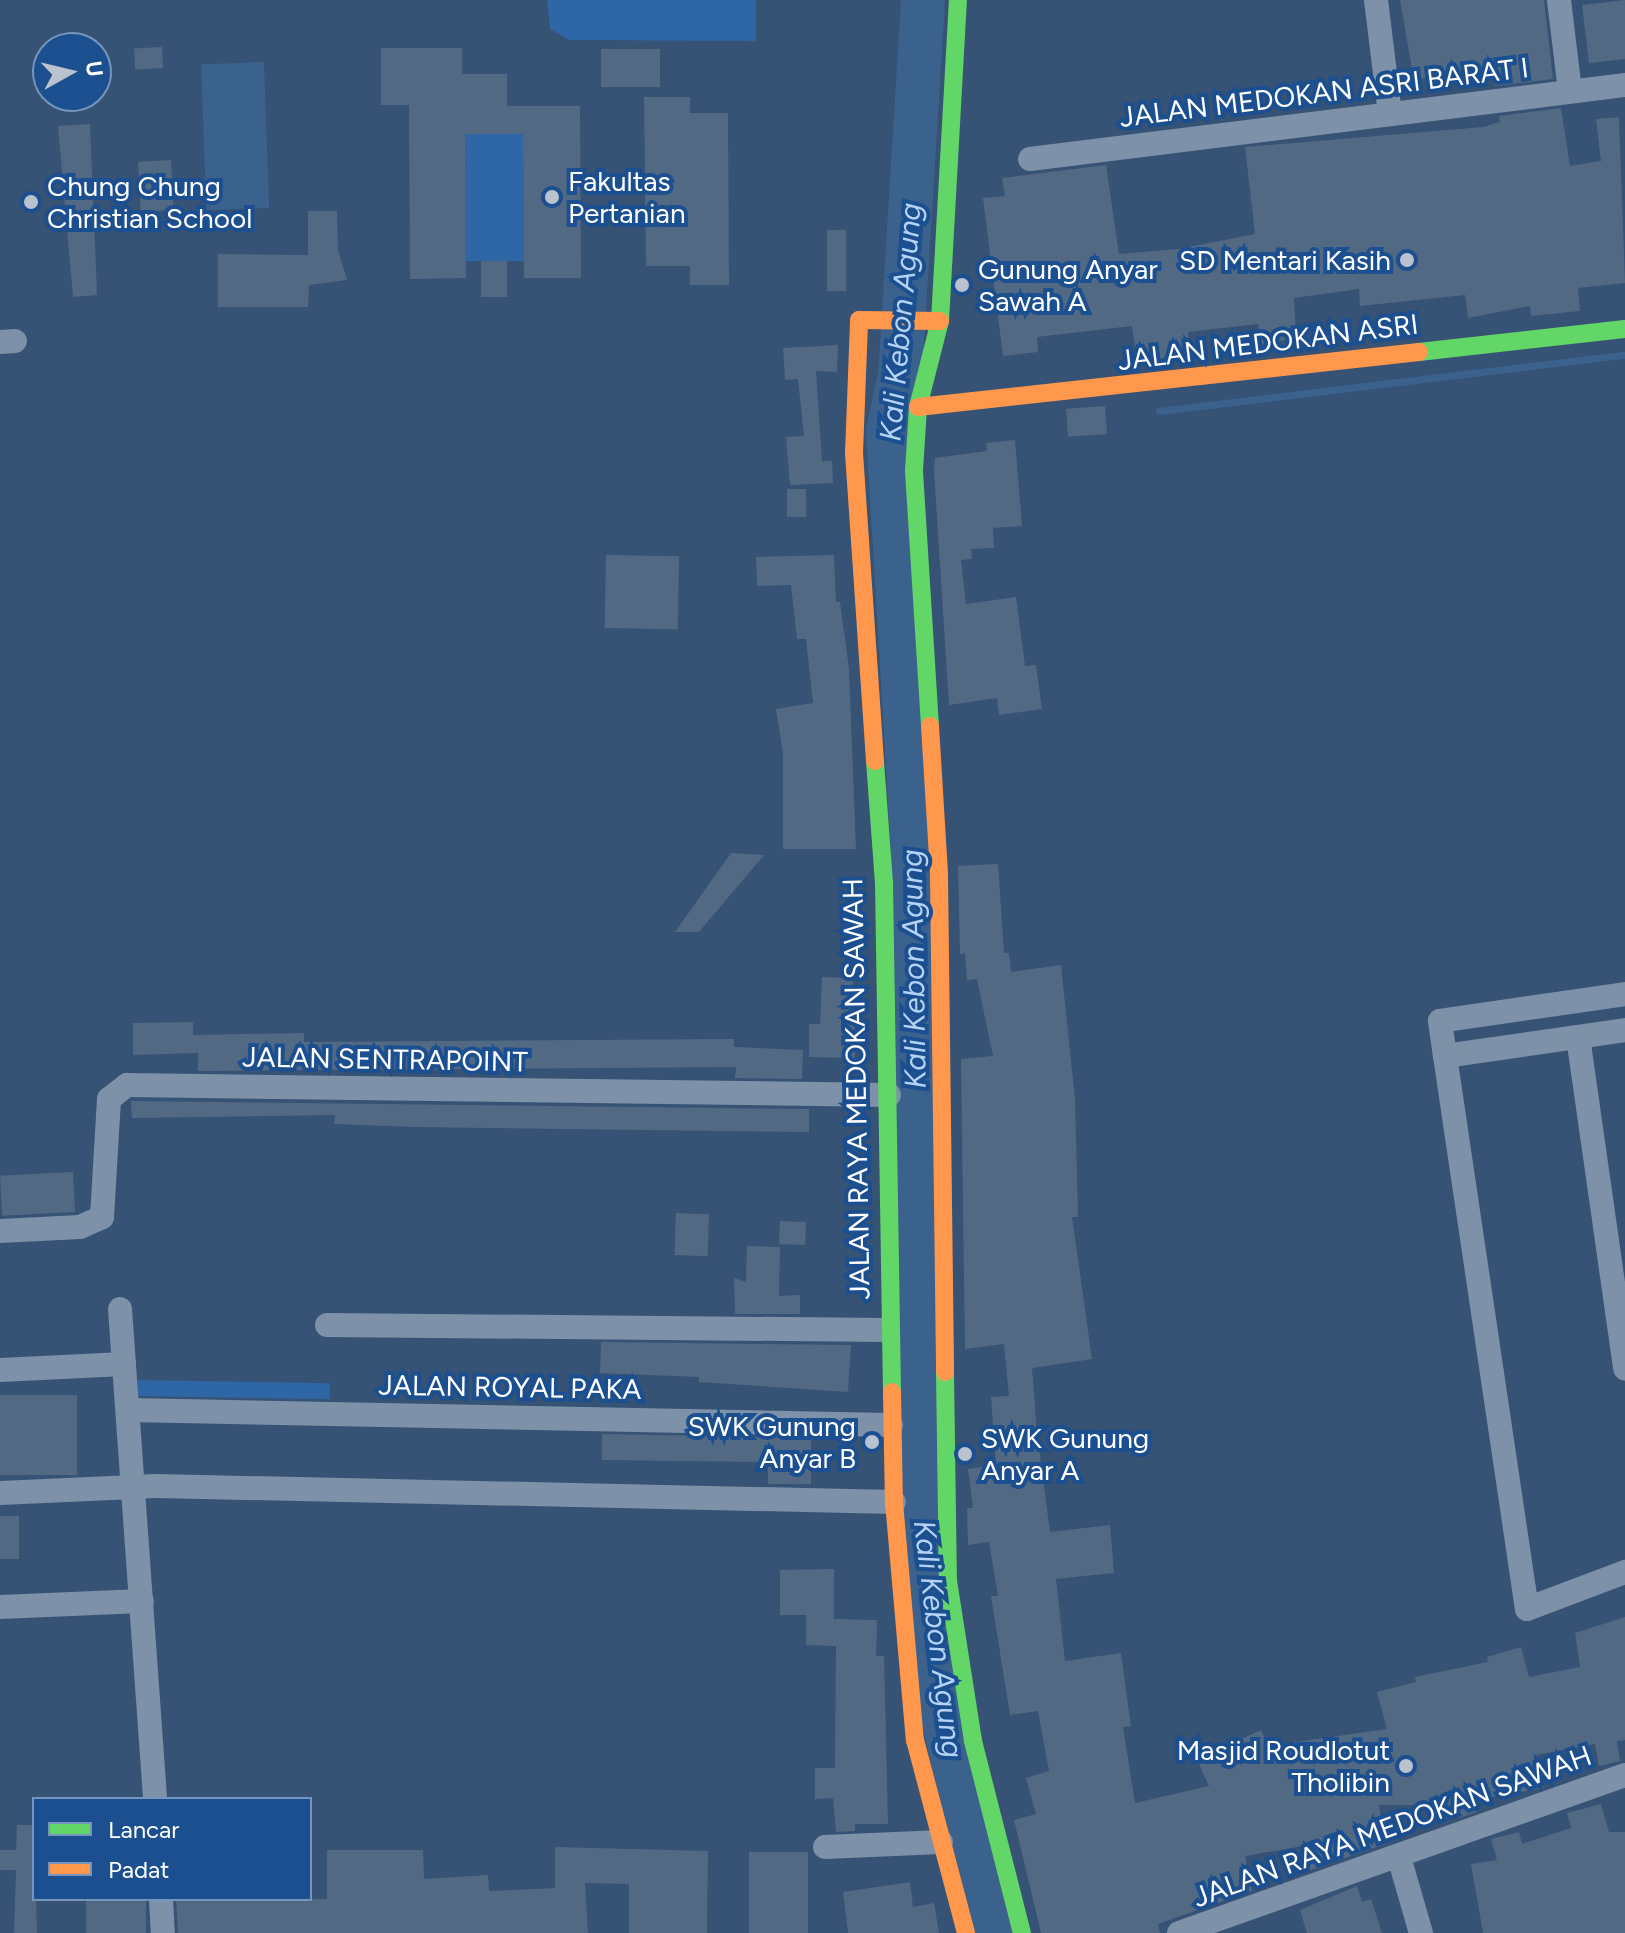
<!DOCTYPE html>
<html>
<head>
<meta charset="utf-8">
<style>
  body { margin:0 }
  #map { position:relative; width:1625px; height:1933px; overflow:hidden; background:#365274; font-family:Figtree,sans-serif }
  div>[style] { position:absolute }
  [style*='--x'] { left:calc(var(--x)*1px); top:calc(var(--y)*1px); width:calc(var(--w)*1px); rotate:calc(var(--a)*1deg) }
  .green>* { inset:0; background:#2f66a5; transform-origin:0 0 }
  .water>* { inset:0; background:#3b618d; transform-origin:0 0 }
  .stream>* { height:7px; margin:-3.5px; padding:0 3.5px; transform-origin:3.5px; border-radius:3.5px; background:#3b618d }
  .river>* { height:44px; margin:-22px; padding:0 22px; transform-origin:22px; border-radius:22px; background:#3b618d }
  .building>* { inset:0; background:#526984; transform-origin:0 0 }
  .street>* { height:24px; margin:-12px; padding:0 12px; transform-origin:12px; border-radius:12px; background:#7d92a8 }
  .fast>* { height:18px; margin:-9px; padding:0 9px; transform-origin:9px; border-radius:9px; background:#63d668 }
  .slow>* { height:18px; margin:-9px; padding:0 9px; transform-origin:9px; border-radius:9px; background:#ff974d }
  .dots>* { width:22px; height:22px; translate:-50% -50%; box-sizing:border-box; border:4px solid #1b4f8f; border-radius:50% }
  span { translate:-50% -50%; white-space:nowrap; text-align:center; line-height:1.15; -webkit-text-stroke:8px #1b4f8f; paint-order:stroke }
  .street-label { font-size:28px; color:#fff }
  .poi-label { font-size:28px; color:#fff }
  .left { translate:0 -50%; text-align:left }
  .right { translate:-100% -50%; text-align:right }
  .water-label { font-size:30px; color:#b5d3f5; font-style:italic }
  .legend { position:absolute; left:32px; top:1797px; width:280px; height:104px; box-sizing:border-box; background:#1b4f8f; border:2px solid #7695bc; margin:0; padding:10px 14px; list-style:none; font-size:24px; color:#fff }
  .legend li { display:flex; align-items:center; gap:16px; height:40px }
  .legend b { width:40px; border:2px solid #7695bc }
  .north { position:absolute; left:32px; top:32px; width:80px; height:80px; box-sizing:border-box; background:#1b4f8f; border:2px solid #7695bc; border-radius:50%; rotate:82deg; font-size:22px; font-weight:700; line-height:32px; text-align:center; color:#fff }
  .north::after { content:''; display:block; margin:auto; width:28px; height:36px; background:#b9c2ce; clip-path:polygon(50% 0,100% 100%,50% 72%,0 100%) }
</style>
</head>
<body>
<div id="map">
  <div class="green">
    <div style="clip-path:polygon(547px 0,756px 0,756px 41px,569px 40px,550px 29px)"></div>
    <div style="clip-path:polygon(523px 117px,524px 261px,466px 261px,465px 119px,479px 134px,503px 134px)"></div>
    <div style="left:138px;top:1380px;width:192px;height:16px;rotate:1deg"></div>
  </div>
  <div class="water">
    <div style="left:264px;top:62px;width:146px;height:63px;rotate:88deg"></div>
  </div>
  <div class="stream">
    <div style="--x:1159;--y:411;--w:469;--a:-6.9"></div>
  </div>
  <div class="river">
    <div style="--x:923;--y:0;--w:376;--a:93.5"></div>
    <div style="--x:900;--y:375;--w:57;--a:102.1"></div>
    <div style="--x:888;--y:431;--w:421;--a:86.6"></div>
    <div style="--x:913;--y:851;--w:706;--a:89.27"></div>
    <div style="--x:922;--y:1557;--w:158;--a:82.7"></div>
    <div style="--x:942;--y:1714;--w:225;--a:76.9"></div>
  </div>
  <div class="building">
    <div style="clip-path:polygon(1400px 0,1544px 0,1553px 79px,1494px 86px,1491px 68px,1414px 80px)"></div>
    <div style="clip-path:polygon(1625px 0,1625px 59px,1589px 63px,1582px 5px)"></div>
    <div style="left:162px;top:47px;width:21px;height:28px;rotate:87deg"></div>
    <div style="clip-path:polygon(381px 48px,462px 48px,462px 74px,507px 74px,507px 106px,580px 106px,581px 278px,524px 278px,523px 134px,465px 134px,466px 278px,410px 279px,409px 105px,381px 105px)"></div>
    <div style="left:601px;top:49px;width:59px;height:38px"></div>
    <div style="clip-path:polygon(644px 97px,690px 97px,690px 113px,728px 113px,729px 285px,690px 285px,690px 266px,646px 266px)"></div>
    <div style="clip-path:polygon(1561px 108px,1570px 166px,1601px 161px,1596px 119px,1619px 117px,1625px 283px,1578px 288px,1580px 311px,1531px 316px,1530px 306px,1468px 318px,1465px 295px,1360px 306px,1359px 289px,1294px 298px,1296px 338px,1262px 344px,1258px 324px,1188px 332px,1190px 353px,1137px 363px,1132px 326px,1037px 337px,1038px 352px,1003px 356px,983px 198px,1005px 196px,1002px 178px,1106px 165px,1119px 254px,1179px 249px,1255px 234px,1245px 147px,1483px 127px,1500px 122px,1499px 116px)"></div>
    <div style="clip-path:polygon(90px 124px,97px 295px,73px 297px,58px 126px)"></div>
    <div style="left:171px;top:160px;width:50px;height:33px;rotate:87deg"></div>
    <div style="clip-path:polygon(308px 211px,337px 211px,338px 250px,347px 280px,309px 285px,308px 307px,218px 307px,218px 254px,308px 255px)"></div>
    <div style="left:827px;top:230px;width:19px;height:61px"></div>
    <div style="left:481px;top:261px;width:26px;height:36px"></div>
    <div style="clip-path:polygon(838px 345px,837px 372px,816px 371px,822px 461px,832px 461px,833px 483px,790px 485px,786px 437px,804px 436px,798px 379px,785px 380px,783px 348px)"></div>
    <div style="left:1105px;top:406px;width:28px;height:39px;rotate:86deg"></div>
    <div style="clip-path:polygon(1015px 440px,1022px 526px,993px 528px,994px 548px,971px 549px,972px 559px,961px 560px,966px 604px,1016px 597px,1025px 666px,1036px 665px,1042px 709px,999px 715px,997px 698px,949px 705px,934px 471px,935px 458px,987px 451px,986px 443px)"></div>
    <div style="left:787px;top:489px;width:19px;height:28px"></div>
    <div style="left:606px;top:555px;width:73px;height:73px;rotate:1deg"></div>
    <div style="clip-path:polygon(834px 555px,836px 602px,840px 602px,849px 669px,856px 849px,783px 849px,783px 753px,776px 709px,813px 703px,806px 639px,797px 639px,791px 585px,757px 586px,756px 557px)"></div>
    <div style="clip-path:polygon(731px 853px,764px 855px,699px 932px,675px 932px)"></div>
    <div style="clip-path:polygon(998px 864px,1004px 953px,1009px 953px,1011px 972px,1061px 965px,1075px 1099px,1078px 1217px,1072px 1217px,1092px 1359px,1032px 1368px,1037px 1433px,1050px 1532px,1110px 1525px,1114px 1573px,1056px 1579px,1065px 1661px,1121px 1653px,1131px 1726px,1123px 1727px,1135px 1803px,1209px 1786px,1197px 1760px,1261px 1730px,1268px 1746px,1387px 1729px,1377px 1692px,1416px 1682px,1415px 1677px,1488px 1662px,1487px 1657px,1521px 1647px,1529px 1677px,1580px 1667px,1575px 1633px,1625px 1617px,1625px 1740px,1617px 1741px,1620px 1761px,1599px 1766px,1595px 1744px,1536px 1755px,1543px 1788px,1475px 1800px,1476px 1812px,1459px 1818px,1457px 1805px,1379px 1805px,1385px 1844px,1308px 1871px,1303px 1846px,1245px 1856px,1252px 1891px,1158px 1924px,1160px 1933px,1041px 1933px,1014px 1820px,1036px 1814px,1026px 1778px,1049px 1771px,1038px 1711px,1010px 1715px,991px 1596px,998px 1596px,989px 1542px,968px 1545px,967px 1508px,973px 1508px,968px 1469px,996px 1465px,991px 1397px,1009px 1396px,1004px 1344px,965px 1349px,961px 1059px,993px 1056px,977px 979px,967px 980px,965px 953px,960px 954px,958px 866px)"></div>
    <div style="clip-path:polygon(822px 977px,853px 978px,855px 1058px,809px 1057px,809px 1024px,820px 1024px)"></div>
    <div style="clip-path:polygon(193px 1022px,193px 1035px,304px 1033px,304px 1042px,734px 1039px,734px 1047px,803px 1050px,802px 1079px,735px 1078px,736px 1067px,198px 1071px,198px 1053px,133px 1055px,133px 1023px)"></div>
    <div style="clip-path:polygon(131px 1101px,809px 1109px,809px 1132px,416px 1127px,334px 1124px,335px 1115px,132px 1118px)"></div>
    <div style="left:73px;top:1172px;width:40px;height:73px;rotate:87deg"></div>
    <div style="left:676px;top:1213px;width:33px;height:42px;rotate:2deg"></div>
    <div style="left:780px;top:1221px;width:26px;height:23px;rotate:2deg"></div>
    <div style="clip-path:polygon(747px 1246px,780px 1247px,779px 1296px,800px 1295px,800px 1314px,735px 1314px,734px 1278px,746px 1282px)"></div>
    <div style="clip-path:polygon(601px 1342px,851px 1345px,848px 1392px,699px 1382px,699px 1377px,600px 1373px)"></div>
    <div style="left:0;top:1395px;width:77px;height:80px"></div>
    <div style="clip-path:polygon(602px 1434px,811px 1438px,811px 1484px,768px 1484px,768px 1462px,602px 1460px)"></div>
    <div style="left:0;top:1516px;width:19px;height:43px"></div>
    <div style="clip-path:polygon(834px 1569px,834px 1619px,877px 1620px,876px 1656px,884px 1656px,888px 1824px,855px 1824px,855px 1831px,836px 1832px,833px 1798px,815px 1799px,815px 1768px,835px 1768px,836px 1646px,806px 1645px,806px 1615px,780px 1615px,780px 1570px)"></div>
    <div style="clip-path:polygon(1601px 1804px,1609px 1832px,1625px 1832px,1625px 1933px,1483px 1933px,1471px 1864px,1497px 1860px,1491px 1839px,1519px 1832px,1522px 1844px,1571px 1828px,1567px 1813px)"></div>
    <div style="clip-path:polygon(17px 1825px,34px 1825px,37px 1933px,14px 1933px,16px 1870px,0 1870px,0 1850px,16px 1850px)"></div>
    <div style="clip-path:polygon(555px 1847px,708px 1851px,707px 1933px,629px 1933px,629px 1884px,585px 1883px,588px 1933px,178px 1933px,176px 1899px,327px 1899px,327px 1850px,423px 1850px,424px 1879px,488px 1875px,489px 1891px,555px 1888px)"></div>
    <div style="left:749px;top:1852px;width:59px;height:81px"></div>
    <div style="clip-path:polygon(910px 1882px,913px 1907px,934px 1903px,939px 1933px,848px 1933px,843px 1892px)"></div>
    <div style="clip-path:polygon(1357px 1886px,1362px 1902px,1371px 1899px,1382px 1933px,1307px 1933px,1300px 1910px)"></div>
    <div style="left:86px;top:1899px;width:60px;height:34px"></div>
  </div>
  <div class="street">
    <div style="--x:1376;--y:0;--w:115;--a:83"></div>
    <div style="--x:1559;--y:0;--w:92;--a:83.1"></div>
    <div style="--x:1030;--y:159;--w:600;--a:-7.09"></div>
    <div style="--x:0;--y:342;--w:15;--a:-4"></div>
    <div style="--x:1625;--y:994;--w:187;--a:171.7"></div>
    <div style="--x:1440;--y:1021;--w:35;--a:82"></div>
    <div style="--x:1445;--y:1056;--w:182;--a:-8.2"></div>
    <div style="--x:1578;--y:1037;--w:335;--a:81.9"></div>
    <div style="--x:1445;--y:1056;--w:559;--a:81.57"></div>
    <div style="--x:1527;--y:1609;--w:105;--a:-20.7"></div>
    <div style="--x:0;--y:1231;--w:80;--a:-2.9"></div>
    <div style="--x:80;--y:1227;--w:24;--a:-24"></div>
    <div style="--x:102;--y:1217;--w:118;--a:-86.6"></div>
    <div style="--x:109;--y:1099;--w:23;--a:-38"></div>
    <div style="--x:127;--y:1085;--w:762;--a:0.75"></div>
    <div style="--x:120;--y:1309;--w:491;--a:85.9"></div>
    <div style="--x:327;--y:1325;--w:560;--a:0.51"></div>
    <div style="--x:0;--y:1370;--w:124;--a:-2.8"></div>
    <div style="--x:128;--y:1410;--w:763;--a:1.13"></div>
    <div style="--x:0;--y:1493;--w:156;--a:-2.6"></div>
    <div style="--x:156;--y:1486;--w:738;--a:1.24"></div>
    <div style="--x:0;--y:1607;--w:142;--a:-2.4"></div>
    <div style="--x:825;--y:1847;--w:116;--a:-2.5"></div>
    <div style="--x:1399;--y:1857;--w:79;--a:73.9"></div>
    <div style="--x:161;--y:1899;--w:34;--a:87"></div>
    <div style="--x:1179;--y:1933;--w:473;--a:-19.5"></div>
  </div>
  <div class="fast">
    <div style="--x:1419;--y:352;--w:207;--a:-6.4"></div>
    <div style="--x:930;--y:726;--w:256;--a:-93.6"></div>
    <div style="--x:914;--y:471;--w:64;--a:-86.4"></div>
    <div style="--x:918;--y:407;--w:89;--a:-75.7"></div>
    <div style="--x:940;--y:321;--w:322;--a:-86.8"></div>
    <div style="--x:875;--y:761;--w:122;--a:85.8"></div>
    <div style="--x:884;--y:883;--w:509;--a:89.1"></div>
    <div style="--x:945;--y:1372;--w:209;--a:89.2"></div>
    <div style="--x:948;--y:1581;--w:162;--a:81.1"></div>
    <div style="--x:973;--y:1741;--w:198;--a:75.7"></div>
  </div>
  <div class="slow">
    <div style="--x:918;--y:407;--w:504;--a:-6.26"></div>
    <div style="--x:930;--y:726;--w:149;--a:86.5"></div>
    <div style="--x:939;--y:875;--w:497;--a:89.3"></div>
    <div style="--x:875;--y:761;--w:309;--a:-93.9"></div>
    <div style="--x:854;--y:453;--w:133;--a:-87.8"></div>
    <div style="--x:859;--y:320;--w:81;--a:0.7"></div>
    <div style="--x:892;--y:1392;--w:110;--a:89"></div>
    <div style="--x:894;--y:1502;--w:239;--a:85"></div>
    <div style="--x:915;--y:1740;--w:200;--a:75.2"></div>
  </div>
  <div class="dots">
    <div style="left:552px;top:197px;background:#b9c2ce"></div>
    <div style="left:31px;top:202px;background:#b9c2ce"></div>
    <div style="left:1407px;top:260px;background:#b9c2ce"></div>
    <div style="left:962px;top:285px;background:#b9c2ce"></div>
    <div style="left:872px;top:1442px;background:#b9c2ce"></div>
    <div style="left:965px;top:1454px;background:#b9c2ce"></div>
    <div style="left:1406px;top:1766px;background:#b9c2ce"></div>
  </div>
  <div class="street-label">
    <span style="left:1324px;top:92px;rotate:-7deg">JALAN MEDOKAN ASRI BARAT I</span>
    <span style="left:1268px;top:342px;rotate:-7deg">JALAN MEDOKAN ASRI</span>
    <span style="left:385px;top:1059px;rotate:1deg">JALAN SENTRAPOINT</span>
    <span style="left:856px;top:1089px;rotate:-91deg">JALAN RAYA MEDOKAN SAWAH</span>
    <span style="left:510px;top:1387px;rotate:1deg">JALAN ROYAL PAKA</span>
    <span style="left:1392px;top:1826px;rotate:-20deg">JALAN RAYA MEDOKAN SAWAH</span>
  </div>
  <div class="poi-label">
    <span class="left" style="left:568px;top:197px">Fakultas<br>Pertanian</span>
    <span class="left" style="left:47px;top:202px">Chung Chung<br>Christian School</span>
    <span class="right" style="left:1391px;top:260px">SD Mentari Kasih</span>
    <span class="left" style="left:978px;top:285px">Gunung Anyar<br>Sawah A</span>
    <span class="right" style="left:856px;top:1442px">SWK Gunung<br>Anyar B</span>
    <span class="left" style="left:981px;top:1454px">SWK Gunung<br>Anyar A</span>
    <span class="right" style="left:1390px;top:1766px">Masjid Roudlotut<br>Tholibin</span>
  </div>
  <div class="water-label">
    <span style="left:901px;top:322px;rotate:-85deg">Kali Kebon Agung</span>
    <span style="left:914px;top:969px;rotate:-91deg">Kali Kebon Agung</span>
    <span style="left:938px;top:1639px;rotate:83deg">Kali Kebon Agung</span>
  </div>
  <ul class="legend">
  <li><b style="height:10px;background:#63d668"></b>Lancar</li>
  <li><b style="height:10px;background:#ff974d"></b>Padat</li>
  </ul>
  <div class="north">U</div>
</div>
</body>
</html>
